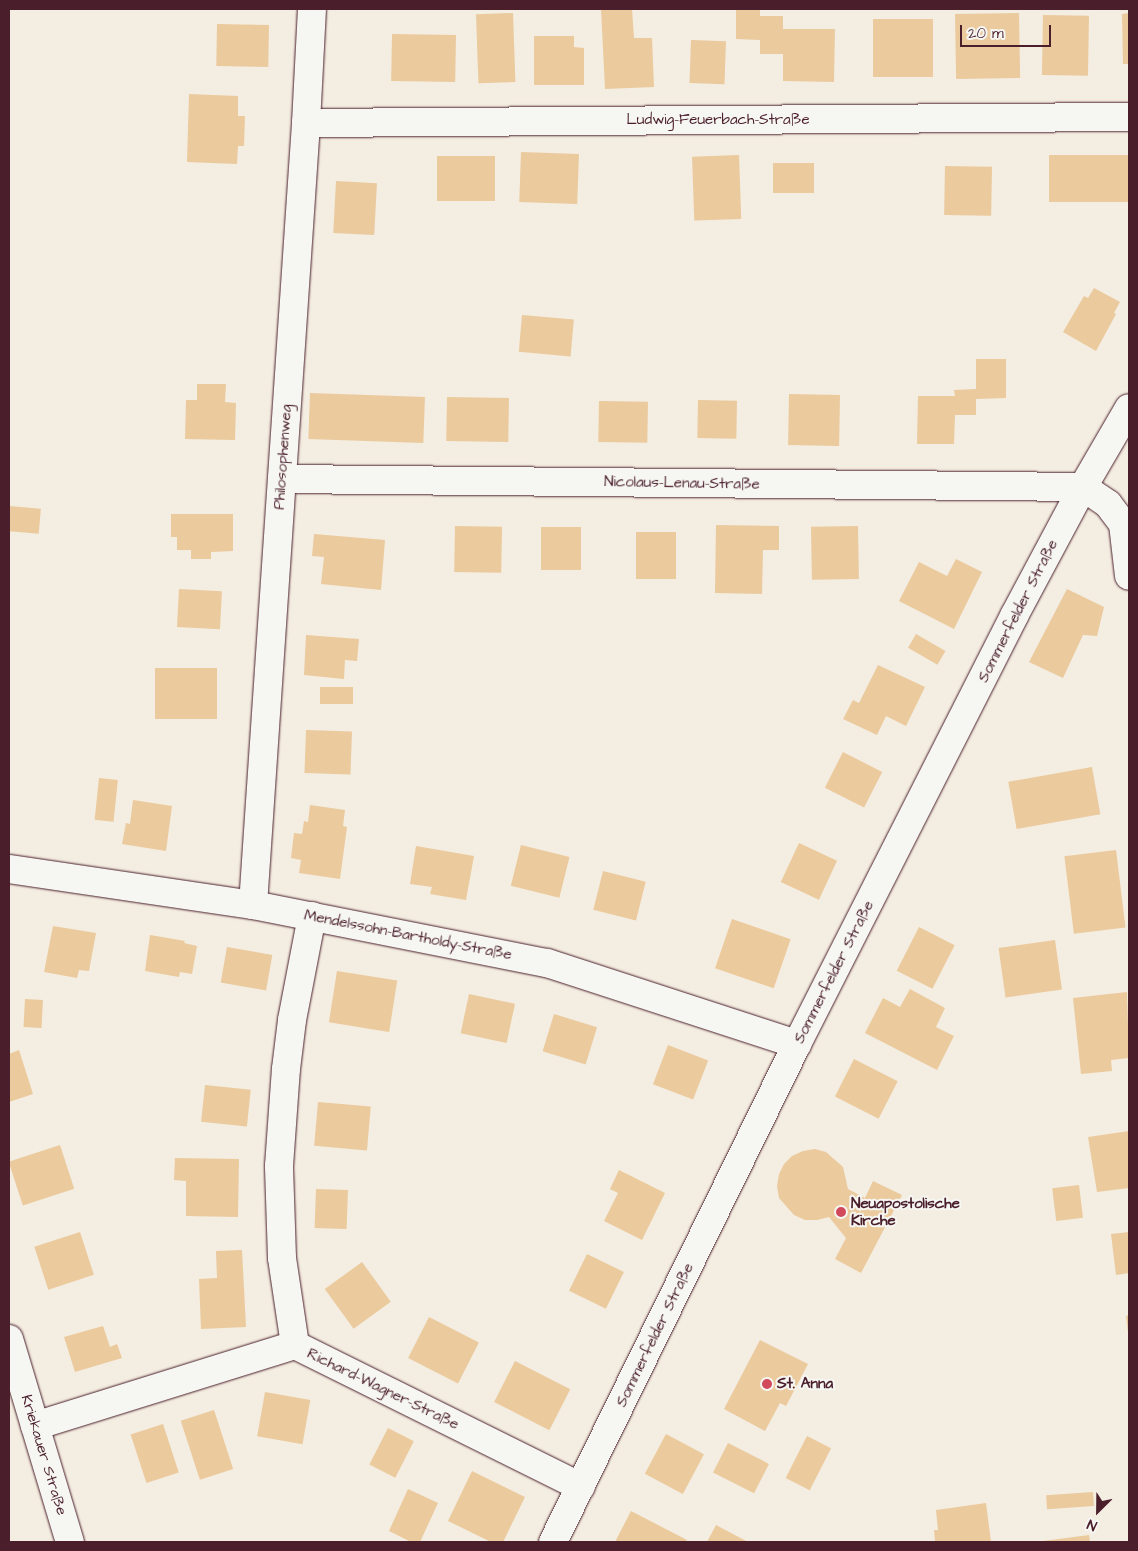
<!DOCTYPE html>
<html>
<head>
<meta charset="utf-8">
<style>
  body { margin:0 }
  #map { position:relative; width:1138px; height:1551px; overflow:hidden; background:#f4ede1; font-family:"Architects Daughter",sans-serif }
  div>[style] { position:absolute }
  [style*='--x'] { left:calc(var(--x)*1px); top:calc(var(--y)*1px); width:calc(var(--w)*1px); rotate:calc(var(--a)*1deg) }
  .building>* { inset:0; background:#ebca9d; transform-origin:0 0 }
  .roads { filter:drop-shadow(0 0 1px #4a1f2b) drop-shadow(0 0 1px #4a1f2b) }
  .minor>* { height:28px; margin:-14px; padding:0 14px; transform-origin:14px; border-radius:14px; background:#f6f6f2 }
  .major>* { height:28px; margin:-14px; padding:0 14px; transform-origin:14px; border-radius:14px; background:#f6f6f2 }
  .dots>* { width:14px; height:14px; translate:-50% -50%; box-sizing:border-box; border:2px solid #f6f6f2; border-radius:50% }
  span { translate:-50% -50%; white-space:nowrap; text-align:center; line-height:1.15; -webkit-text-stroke:4px #f6f6f2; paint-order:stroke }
  .street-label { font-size:15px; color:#4a1f2b }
  .poi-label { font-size:15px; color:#4a1f2b; font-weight:700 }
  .left { translate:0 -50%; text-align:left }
  .frame { position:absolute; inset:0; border:10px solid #4a1f2b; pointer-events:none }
  .north { position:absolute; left:1073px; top:1486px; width:50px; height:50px; -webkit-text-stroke:4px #f6f6f2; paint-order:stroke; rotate:203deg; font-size:14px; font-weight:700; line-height:20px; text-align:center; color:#4a1f2b }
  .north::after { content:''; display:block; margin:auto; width:18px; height:22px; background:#4a1f2b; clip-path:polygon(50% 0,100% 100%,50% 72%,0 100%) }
  .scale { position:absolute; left:960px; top:25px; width:91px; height:22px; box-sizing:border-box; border:2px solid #4a1f2b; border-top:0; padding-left:6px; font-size:15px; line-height:18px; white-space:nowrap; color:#4a1f2b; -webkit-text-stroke:4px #f6f6f2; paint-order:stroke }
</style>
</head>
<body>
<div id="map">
  <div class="building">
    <div style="clip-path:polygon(601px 9px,632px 9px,634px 38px,652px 38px,654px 87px,605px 89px)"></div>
    <div style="clip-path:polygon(736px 9px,760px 9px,760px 16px,783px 16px,783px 29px,835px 29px,834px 82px,783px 81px,783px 54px,760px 54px,760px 40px,736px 39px)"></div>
    <div style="left:513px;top:13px;width:69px;height:37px;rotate:88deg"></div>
    <div style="left:1019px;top:13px;width:65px;height:64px;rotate:89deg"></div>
    <div style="clip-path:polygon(1129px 13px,1129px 64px,1123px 64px,1122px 14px)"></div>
    <div style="left:1043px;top:15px;width:46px;height:60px;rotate:1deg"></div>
    <div style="left:873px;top:19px;width:60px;height:58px"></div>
    <div style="left:217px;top:24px;width:52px;height:42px;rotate:1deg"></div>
    <div style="left:392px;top:34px;width:64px;height:47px;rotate:1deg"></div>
    <div style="clip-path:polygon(534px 36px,574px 36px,574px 47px,584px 48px,584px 85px,534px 85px)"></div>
    <div style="left:691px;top:40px;width:35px;height:43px;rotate:2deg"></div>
    <div style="clip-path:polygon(189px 94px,238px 96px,238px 116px,245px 116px,244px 146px,238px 146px,237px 164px,187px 162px)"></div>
    <div style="left:521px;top:152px;width:58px;height:50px;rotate:2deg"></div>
    <div style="left:739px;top:155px;width:64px;height:47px;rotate:88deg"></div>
    <div style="left:1129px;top:155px;width:47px;height:80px;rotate:90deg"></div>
    <div style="left:437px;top:156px;width:58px;height:45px"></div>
    <div style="left:814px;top:163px;width:30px;height:41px;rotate:90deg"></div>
    <div style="left:945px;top:166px;width:47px;height:49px;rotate:1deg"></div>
    <div style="left:336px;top:181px;width:41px;height:52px;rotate:3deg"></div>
    <div style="clip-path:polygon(1094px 288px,1120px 302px,1114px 313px,1116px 314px,1096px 351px,1063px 332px,1084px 296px,1088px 298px)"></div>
    <div style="left:522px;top:315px;width:52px;height:37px;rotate:5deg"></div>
    <div style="clip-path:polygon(976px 359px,1006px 359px,1006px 398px,976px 399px,976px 415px,955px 415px,954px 444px,917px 444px,918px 396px,955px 396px,954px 390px,976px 389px)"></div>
    <div style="clip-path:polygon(197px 384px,226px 384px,225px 402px,236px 403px,235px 440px,185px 439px,186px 400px,197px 400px)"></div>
    <div style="left:310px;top:393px;width:115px;height:46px;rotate:2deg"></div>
    <div style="left:789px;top:394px;width:51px;height:51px;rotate:1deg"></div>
    <div style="left:447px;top:397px;width:62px;height:44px;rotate:1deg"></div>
    <div style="left:698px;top:400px;width:39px;height:38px;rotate:1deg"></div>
    <div style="left:599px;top:401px;width:49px;height:41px;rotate:1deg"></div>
    <div style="left:9px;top:506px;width:32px;height:25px;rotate:5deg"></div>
    <div style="clip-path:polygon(171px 514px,233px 514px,233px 551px,211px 552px,211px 559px,191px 559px,191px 550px,177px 550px,177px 537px,171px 537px)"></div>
    <div style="clip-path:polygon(716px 525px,779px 526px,779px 550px,763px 550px,762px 594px,715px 593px)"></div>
    <div style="left:455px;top:526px;width:47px;height:46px;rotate:1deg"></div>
    <div style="left:858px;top:526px;width:53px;height:47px;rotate:89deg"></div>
    <div style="left:541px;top:527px;width:40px;height:43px"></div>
    <div style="left:636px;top:532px;width:40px;height:47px"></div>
    <div style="clip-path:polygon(314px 534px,385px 540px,381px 590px,321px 584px,324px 557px,312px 556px)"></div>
    <div style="clip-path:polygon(956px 559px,982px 572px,954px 629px,899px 601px,919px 562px,947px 576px)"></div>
    <div style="left:179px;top:589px;width:43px;height:38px;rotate:3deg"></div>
    <div style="clip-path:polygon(1067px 589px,1104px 607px,1097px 636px,1083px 635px,1063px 678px,1029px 662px)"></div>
    <div style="left:916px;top:634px;width:34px;height:16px;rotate:30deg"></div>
    <div style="clip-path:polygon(306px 635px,359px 639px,357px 661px,345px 660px,344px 679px,304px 675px)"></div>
    <div style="clip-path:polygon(878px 665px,925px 687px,906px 726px,886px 716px,877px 735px,843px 719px,853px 700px,859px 703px)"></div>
    <div style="left:155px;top:668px;width:62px;height:51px"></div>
    <div style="left:320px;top:687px;width:33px;height:17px"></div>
    <div style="left:306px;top:730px;width:46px;height:43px;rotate:2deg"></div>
    <div style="left:843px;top:752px;width:44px;height:40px;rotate:27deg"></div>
    <div style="left:1092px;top:767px;width:48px;height:85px;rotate:80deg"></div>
    <div style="left:99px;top:778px;width:19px;height:42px;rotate:6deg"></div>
    <div style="clip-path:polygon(133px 800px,172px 806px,166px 851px,122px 844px,126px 823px,130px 824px)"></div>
    <div style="clip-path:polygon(310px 805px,345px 810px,343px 826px,347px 827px,340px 879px,299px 873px,301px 860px,291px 858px,294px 833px,302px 834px,304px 821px,308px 822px)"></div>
    <div style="left:799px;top:843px;width:42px;height:43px;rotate:25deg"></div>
    <div style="left:521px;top:845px;width:50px;height:42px;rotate:14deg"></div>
    <div style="clip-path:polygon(416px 846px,474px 856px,466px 900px,430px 894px,432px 887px,410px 884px)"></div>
    <div style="left:1116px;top:850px;width:78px;height:52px;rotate:83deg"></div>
    <div style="left:603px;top:871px;width:44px;height:40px;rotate:14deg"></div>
    <div style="left:732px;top:919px;width:62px;height:52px;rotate:19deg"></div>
    <div style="clip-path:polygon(53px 926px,96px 933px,89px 971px,79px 970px,77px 978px,44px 972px)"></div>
    <div style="left:919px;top:927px;width:40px;height:49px;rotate:27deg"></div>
    <div style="clip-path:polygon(150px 935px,185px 941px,184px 943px,197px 946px,192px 974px,180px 972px,179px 977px,145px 971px)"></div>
    <div style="left:1055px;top:940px;width:50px;height:57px;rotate:82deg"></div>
    <div style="left:227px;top:947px;width:46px;height:36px;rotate:10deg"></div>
    <div style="left:337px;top:971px;width:61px;height:52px;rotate:9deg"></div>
    <div style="clip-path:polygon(910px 989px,945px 1008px,936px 1027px,954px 1036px,937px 1070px,865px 1033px,883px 998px,900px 1007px)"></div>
    <div style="clip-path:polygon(1127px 992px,1129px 1058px,1111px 1060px,1112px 1071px,1081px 1074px,1073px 998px)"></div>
    <div style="left:469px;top:994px;width:47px;height:40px;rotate:12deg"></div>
    <div style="left:25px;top:999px;width:18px;height:28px;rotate:3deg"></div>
    <div style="left:554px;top:1014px;width:45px;height:39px;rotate:17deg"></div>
    <div style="left:668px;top:1045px;width:43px;height:42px;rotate:21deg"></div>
    <div style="clip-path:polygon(19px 1050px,33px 1094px,9px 1102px,9px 1054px)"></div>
    <div style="left:854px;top:1059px;width:49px;height:42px;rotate:27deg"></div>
    <div style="left:205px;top:1085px;width:46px;height:37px;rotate:6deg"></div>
    <div style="left:318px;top:1102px;width:53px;height:44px;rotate:5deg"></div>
    <div style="clip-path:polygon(1129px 1131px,1129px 1188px,1097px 1192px,1088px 1137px)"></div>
    <div style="left:60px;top:1145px;width:46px;height:54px;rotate:72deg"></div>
    <div style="clip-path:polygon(815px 1149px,826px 1152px,843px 1167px,848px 1189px,865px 1198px,873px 1181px,902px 1195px,861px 1273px,835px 1259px,846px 1238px,829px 1217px,817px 1220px,805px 1220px,794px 1215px,779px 1198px,777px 1186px,779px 1174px,784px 1164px,792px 1156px,803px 1151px)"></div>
    <div style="clip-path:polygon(175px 1158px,239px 1159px,238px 1217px,186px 1216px,186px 1181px,174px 1180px)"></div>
    <div style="clip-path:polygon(619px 1170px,665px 1193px,642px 1240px,604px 1221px,618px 1193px,610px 1189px)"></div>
    <div style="left:1079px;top:1185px;width:33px;height:27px;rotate:83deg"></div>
    <div style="left:316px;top:1189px;width:32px;height:39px;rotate:2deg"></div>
    <div style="left:80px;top:1232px;width:45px;height:48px;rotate:72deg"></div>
    <div style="clip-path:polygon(1129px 1232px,1129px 1273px,1116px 1275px,1111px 1234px)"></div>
    <div style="clip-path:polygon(242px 1250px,246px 1327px,201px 1329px,199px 1279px,217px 1278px,216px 1251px)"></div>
    <div style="left:587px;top:1254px;width:41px;height:41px;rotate:26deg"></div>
    <div style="left:362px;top:1262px;width:49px;height:46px;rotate:54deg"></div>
    <div style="clip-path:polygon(1129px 1315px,1129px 1332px,1128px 1332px,1126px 1316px)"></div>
    <div style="left:429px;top:1317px;width:56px;height:46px;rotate:27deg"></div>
    <div style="clip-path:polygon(103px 1326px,110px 1347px,117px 1344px,122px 1358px,75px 1372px,64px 1337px)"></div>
    <div style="clip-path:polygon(760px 1340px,808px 1364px,786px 1406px,780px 1403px,765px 1431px,724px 1409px)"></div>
    <div style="left:515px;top:1361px;width:62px;height:46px;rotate:27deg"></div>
    <div style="left:265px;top:1392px;width:46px;height:45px;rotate:10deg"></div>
    <div style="left:214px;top:1410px;width:62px;height:35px;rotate:72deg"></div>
    <div style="left:163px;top:1424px;width:51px;height:34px;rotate:72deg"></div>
    <div style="left:388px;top:1428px;width:29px;height:41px;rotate:27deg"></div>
    <div style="left:666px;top:1434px;width:43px;height:45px;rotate:28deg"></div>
    <div style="left:807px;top:1436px;width:27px;height:47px;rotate:27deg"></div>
    <div style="left:728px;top:1443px;width:46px;height:33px;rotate:27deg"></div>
    <div style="clip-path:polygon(472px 1471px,525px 1497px,503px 1542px,491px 1542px,448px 1521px)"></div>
    <div style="clip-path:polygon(408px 1489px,438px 1503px,420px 1542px,411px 1542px,389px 1531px)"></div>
    <div style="left:1093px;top:1492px;width:14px;height:47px;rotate:86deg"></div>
    <div style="clip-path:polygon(986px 1503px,991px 1542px,935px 1542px,934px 1530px,938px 1530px,936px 1510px)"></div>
    <div style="clip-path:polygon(631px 1511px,687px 1540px,685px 1542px,615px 1542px)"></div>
    <div style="clip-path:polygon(716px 1525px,748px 1542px,707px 1542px)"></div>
    <div style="clip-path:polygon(1089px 1535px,1090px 1542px,1043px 1542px,1043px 1541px)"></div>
  </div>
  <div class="roads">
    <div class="minor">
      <div style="--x:306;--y:123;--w:823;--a:-0.42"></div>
      <div style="--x:282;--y:479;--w:801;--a:0.57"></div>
      <div style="--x:1083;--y:487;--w:30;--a:34"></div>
      <div style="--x:1108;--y:504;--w:25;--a:53"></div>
      <div style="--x:1123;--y:524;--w:52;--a:83.4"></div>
      <div style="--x:9;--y:869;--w:247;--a:8.4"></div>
      <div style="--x:253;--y:905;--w:300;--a:11.2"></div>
      <div style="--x:547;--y:963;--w:263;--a:18"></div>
      <div style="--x:253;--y:905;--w:784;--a:-86.12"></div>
      <div style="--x:306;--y:123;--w:114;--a:-87"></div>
      <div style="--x:9;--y:1339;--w:212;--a:73.3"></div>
      <div style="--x:295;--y:1345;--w:88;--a:-98.5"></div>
      <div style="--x:282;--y:1258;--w:92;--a:-91.9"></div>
      <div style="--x:279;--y:1166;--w:97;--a:-85.9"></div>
      <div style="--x:286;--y:1069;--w:49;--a:-83"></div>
      <div style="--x:292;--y:1020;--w:106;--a:-79.1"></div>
      <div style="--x:35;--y:1426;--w:272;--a:-17.3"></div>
      <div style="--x:295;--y:1345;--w:319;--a:26.4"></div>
    </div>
    <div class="major">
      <div style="--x:553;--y:1542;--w:555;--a:-63.9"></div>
      <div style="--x:797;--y:1044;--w:480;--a:-63.1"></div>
      <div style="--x:1014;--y:616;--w:146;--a:-61.9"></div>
      <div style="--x:1083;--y:487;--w:91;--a:-59.8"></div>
    </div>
  </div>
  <div class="dots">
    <div style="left:841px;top:1212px;background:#d1495b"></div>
    <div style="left:767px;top:1384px;background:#d1495b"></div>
  </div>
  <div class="street-label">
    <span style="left:718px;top:120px">Ludwig-Feuerbach-Straße</span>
    <span style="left:283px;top:457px;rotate:-86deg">Philosophenweg</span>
    <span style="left:682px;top:483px;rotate:1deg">Nicolaus-Lenau-Straße</span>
    <span style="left:1018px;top:611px;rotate:-63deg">Sommerfelder Straße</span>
    <span style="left:408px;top:935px;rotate:11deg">Mendelssohn-Bartholdy-Straße</span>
    <span style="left:834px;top:972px;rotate:-63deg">Sommerfelder Straße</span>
    <span style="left:655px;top:1335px;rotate:-64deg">Sommerfelder Straße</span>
    <span style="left:383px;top:1389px;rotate:26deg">Richard-Wagner-Straße</span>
    <span style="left:44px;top:1455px;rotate:73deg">Kriekauer Straße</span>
  </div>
  <div class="poi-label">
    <span class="left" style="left:851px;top:1212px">Neuapostolische<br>Kirche</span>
    <span class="left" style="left:777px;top:1384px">St. Anna</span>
  </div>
  <div class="frame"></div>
  <div class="north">N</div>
  <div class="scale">20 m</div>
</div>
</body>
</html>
